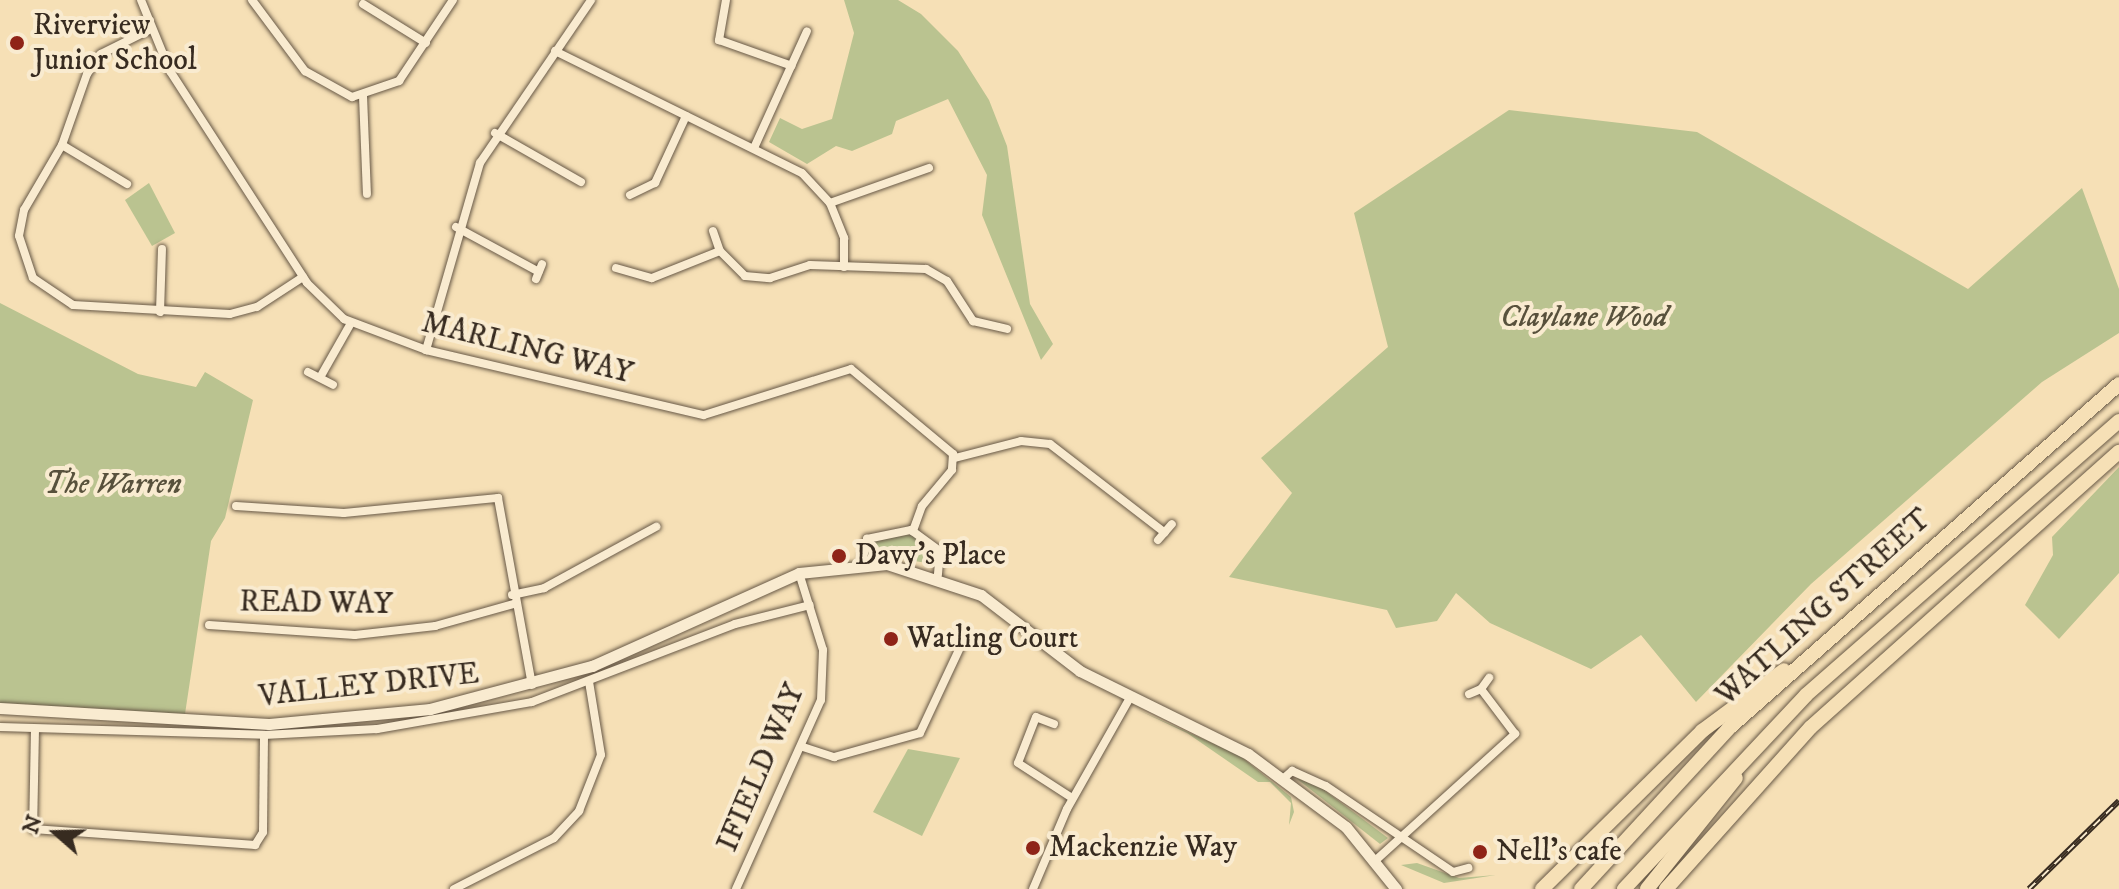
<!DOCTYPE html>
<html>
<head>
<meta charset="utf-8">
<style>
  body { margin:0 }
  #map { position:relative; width:2119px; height:889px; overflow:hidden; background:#f6e0b6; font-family:"IM FELL DW Pica",serif }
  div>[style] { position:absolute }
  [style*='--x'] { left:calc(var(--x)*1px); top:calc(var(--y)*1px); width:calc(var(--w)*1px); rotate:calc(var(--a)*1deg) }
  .green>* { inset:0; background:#bac390 }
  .roads { filter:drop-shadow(0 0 2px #675846) drop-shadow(0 0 2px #675846) }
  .street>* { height:8px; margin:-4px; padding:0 4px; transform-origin:4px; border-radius:4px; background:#f9ebd0 }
  .secondary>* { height:11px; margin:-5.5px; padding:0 5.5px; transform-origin:5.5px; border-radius:5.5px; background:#f9ebd0 }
  .highway>* { height:14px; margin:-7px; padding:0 7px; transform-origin:7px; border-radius:7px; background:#f6e0b6 }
  .rail>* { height:6px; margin-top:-3px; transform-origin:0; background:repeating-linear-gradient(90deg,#f9ebd0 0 9px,#372b20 0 18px); box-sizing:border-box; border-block:2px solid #372b20 }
  .dots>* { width:22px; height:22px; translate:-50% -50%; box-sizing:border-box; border:4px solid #f9ebd0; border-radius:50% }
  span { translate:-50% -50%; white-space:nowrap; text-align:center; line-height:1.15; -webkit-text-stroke:8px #f9ebd0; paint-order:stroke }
  .poi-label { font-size:30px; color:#372b20 }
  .left { translate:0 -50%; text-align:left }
  .park-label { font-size:30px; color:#58513c; font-style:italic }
  .street-label { font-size:30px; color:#372b20 }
  .north { position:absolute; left:16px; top:793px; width:80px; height:80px; -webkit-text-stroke:6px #f9ebd0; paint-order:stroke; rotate:290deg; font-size:22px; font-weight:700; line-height:32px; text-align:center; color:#372b20 }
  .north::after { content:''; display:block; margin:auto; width:28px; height:36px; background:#372b20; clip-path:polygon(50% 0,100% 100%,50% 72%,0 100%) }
</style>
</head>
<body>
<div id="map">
  <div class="green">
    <div style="clip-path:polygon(844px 0,898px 0,921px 14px,958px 51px,989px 100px,1007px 146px,1030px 304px,1053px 344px,1041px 360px,982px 215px,987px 175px,948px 99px,896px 121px,892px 134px,852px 151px,836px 146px,807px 164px,769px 142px,780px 118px,802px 129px,832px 119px,854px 33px)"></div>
    <div style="clip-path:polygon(1509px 110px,1697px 132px,1968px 289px,2082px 188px,2119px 289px,2119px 333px,2042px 382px,1811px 584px,1696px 702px,1641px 635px,1591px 669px,1490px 623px,1456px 593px,1437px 621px,1396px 628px,1387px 610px,1229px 577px,1292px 493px,1261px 458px,1388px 347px,1354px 213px)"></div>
    <div style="clip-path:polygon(149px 183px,175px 233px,152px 246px,125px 200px)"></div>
    <div style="clip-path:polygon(0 303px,138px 374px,196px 387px,205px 372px,253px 400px,225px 518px,211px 541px,185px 714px,0 703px)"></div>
    <div style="clip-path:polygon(2119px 467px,2119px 573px,2059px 639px,2025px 605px,2053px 555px,2052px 537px)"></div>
    <div style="clip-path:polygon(913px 534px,938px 555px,934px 564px,868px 554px,868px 542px)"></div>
    <div style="clip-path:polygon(1136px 709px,1239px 755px,1291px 797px,1294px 812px,1289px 825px,1291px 803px,1270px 782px,1258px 782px,1187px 733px)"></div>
    <div style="clip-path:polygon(908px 749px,960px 758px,922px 836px,873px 812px)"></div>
    <div style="clip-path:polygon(1296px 778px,1320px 787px,1388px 838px,1380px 844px)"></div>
    <div style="clip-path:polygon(1417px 863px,1459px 878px,1496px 875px,1444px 883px,1401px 865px)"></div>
  </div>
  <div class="roads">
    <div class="street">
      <div style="--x:141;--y:0;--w:77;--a:67.8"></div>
      <div style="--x:170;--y:71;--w:252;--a:57.1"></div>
      <div style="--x:307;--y:283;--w:52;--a:44.2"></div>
      <div style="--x:344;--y:319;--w:88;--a:20.7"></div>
      <div style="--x:426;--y:350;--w:285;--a:13.2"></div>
      <div style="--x:704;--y:415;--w:154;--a:-17.4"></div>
      <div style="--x:851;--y:369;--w:133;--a:39.8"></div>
      <div style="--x:953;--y:454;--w:16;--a:94"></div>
      <div style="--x:952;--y:470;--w:47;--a:129.8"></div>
      <div style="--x:922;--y:506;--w:27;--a:110"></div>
      <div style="--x:252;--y:0;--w:89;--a:53.3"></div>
      <div style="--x:305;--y:71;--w:54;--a:29"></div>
      <div style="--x:352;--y:97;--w:50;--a:-18.8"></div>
      <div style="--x:399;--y:81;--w:97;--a:-56.3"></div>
      <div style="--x:726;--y:0;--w:41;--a:99.9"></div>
      <div style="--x:719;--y:40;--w:77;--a:19.6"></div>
      <div style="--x:363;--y:4;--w:74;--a:31.8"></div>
      <div style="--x:149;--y:30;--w:54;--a:153.4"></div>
      <div style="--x:101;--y:54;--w:24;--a:125"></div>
      <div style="--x:87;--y:74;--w:75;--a:109.4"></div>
      <div style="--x:62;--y:145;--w:75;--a:120.3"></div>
      <div style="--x:24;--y:210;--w:26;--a:101"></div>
      <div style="--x:19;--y:236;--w:44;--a:71.6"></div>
      <div style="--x:33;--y:278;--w:48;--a:34"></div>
      <div style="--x:73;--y:305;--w:157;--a:3.3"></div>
      <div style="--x:230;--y:314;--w:28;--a:-15"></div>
      <div style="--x:257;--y:307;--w:55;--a:-33.1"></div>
      <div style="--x:555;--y:51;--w:275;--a:26.3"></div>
      <div style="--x:802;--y:173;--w:41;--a:47"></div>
      <div style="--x:830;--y:203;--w:38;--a:68"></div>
      <div style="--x:844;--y:238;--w:29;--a:90"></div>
      <div style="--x:363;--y:96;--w:98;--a:87.7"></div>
      <div style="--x:495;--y:133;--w:99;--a:29.7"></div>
      <div style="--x:62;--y:145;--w:76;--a:31"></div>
      <div style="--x:754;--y:148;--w:128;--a:-65.6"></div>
      <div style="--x:630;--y:195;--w:28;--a:-26"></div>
      <div style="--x:655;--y:183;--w:74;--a:-65.2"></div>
      <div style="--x:830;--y:203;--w:105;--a:-19.5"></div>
      <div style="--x:456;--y:227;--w:94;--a:28.5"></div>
      <div style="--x:713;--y:231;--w:21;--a:71"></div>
      <div style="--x:720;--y:251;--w:35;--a:45"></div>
      <div style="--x:745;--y:276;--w:25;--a:5"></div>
      <div style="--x:770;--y:278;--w:42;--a:-18"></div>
      <div style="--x:810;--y:265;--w:116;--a:2"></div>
      <div style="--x:926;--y:269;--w:24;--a:30"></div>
      <div style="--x:947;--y:281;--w:48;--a:57"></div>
      <div style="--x:973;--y:321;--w:35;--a:13"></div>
      <div style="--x:616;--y:268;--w:37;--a:16"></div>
      <div style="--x:652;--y:278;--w:73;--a:-21.7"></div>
      <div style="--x:536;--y:279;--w:16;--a:-68"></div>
      <div style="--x:160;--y:312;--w:63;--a:-88.2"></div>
      <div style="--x:426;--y:350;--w:195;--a:-73.9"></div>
      <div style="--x:480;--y:163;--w:197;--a:-55.7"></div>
      <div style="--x:308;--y:372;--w:28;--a:27"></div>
      <div style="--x:322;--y:374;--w:59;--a:-60.4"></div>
      <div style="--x:955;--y:458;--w:68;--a:-14.4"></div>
      <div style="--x:1021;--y:441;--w:29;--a:6"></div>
      <div style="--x:1050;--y:444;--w:145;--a:37.7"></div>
      <div style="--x:236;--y:506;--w:108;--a:3.7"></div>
      <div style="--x:344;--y:513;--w:155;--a:-5.6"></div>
      <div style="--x:498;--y:498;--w:190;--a:79.7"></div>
      <div style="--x:1158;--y:540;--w:21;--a:-49"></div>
      <div style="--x:862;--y:563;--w:25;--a:-78"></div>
      <div style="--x:867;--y:539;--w:45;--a:-11.6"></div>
      <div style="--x:911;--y:530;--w:36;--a:36"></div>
      <div style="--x:940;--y:551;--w:24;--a:95"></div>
      <div style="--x:512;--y:595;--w:33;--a:-12"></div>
      <div style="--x:544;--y:588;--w:128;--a:-28.6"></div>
      <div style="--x:209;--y:625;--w:146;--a:3.9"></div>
      <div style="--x:355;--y:635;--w:81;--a:-6.4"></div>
      <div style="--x:435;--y:626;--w:82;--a:-15.6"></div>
      <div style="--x:1481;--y:689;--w:14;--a:-54"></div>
      <div style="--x:1054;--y:724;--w:19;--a:-159"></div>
      <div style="--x:1036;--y:717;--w:49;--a:111.4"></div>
      <div style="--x:1018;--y:763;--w:64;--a:32.9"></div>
      <div style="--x:0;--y:727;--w:264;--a:1.7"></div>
      <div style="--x:264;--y:735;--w:113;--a:-3"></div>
      <div style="--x:377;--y:729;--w:157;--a:-9.9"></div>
      <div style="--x:532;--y:702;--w:217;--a:-21"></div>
      <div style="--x:735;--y:624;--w:77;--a:-14.2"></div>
      <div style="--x:35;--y:729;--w:100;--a:91.1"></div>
      <div style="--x:33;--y:829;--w:223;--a:4.1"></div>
      <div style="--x:255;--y:845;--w:15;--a:-58"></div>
      <div style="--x:263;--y:832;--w:97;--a:-89.4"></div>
      <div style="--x:803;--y:747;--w:33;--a:18"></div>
      <div style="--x:834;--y:757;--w:89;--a:-15.6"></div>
      <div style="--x:920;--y:733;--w:102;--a:-64.9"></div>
      <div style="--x:1284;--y:778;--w:11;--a:-41"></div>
      <div style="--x:1292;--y:771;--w:37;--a:24"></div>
      <div style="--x:1326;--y:786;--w:153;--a:34.1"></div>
      <div style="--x:1453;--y:872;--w:16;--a:-15"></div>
      <div style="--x:1376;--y:860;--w:188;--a:-42.2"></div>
      <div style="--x:1515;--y:734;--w:56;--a:-127.1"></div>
      <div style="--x:1481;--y:689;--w:13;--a:157"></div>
      <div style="--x:454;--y:889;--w:112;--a:-27"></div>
      <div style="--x:554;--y:838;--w:37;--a:-47"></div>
      <div style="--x:579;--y:811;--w:60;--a:-68.6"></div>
      <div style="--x:601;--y:755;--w:74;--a:-99.3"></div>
      <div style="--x:736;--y:889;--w:207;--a:-65.8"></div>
      <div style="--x:821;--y:700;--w:50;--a:-87.7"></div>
      <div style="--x:823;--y:650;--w:81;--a:-107.3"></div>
      <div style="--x:1033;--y:889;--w:87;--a:-67"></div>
      <div style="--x:1067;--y:809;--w:130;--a:-60.5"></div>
    </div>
    <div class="secondary">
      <div style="--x:0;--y:708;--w:269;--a:3.4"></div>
      <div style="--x:269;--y:724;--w:162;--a:-5.3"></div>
      <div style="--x:430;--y:709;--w:168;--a:-14.9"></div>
      <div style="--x:592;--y:666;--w:227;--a:-24.2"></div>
      <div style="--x:799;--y:573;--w:88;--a:-5.8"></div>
      <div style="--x:887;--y:564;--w:99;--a:18.3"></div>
      <div style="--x:981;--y:595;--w:125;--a:37.5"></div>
      <div style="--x:1080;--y:671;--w:187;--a:26.3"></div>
      <div style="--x:1248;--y:754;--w:122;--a:36.7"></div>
      <div style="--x:1346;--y:827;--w:80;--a:51.1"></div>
    </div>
    <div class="highway">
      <div style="--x:1542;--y:889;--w:225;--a:-44.6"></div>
      <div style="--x:1702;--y:731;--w:102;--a:-36.6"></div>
      <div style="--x:1581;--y:889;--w:219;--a:-47.4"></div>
      <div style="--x:1729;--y:728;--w:520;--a:-41.41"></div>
      <div style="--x:1624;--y:889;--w:266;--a:-46.8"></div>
      <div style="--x:1806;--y:695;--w:416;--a:-41.2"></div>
      <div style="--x:1647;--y:889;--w:142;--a:-51.3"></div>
      <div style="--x:1666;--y:889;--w:217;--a:-48.2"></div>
      <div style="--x:1811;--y:727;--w:413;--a:-41.8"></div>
    </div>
  </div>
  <div class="rail">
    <div style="--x:2029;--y:889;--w:126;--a:-44.4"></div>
  </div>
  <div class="dots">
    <div style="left:17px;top:43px;background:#8f2418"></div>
    <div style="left:839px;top:556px;background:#8f2418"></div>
    <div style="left:891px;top:639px;background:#8f2418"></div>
    <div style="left:1033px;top:848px;background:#8f2418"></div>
    <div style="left:1480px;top:852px;background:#8f2418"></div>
  </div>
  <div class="poi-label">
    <span class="left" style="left:33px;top:43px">Riverview<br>Junior School</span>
    <span class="left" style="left:855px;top:556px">Davy's Place</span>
    <span class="left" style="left:907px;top:639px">Watling Court</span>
    <span class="left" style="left:1049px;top:848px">Mackenzie Way</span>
    <span class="left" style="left:1496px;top:852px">Nell's cafe</span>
  </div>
  <div class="park-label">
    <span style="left:1584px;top:318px">Claylane Wood</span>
    <span style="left:113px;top:485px">The Warren</span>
  </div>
  <div class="street-label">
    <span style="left:527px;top:349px;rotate:14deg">MARLING WAY</span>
    <span style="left:316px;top:604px;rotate:1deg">READ WAY</span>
    <span style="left:1824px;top:608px;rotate:-42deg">WATLING STREET</span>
    <span style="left:369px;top:686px;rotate:-6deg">VALLEY DRIVE</span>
    <span style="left:762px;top:768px;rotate:-67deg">IFIELD WAY</span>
  </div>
  <div class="north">N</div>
</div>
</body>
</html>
